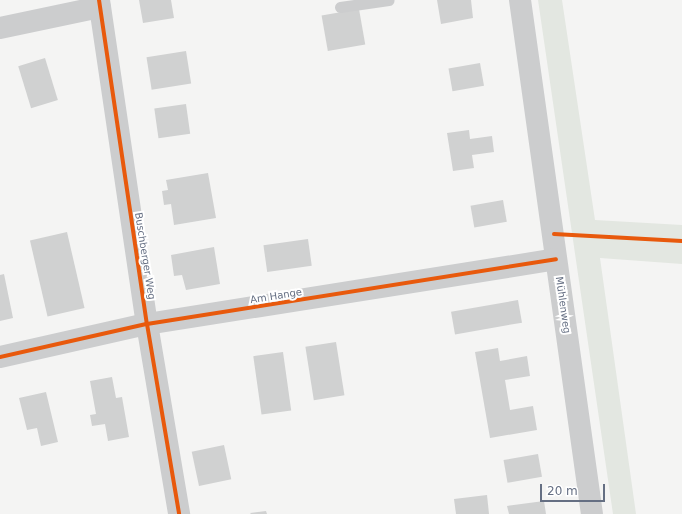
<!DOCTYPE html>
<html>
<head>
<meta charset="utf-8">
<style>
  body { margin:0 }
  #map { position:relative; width:682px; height:514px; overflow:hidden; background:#f4f4f3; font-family:"DejaVu Sans",sans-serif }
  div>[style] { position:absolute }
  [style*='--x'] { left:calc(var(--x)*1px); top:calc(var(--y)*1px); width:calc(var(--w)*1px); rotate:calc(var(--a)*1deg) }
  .green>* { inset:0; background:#e3e7e1 }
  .building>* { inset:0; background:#d0d1d1; transform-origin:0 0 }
  .service>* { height:11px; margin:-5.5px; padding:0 5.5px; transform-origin:5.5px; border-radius:5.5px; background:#cccdce }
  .minor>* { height:22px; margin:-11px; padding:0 11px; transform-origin:11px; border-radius:11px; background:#cccdce }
  .cycleway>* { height:4px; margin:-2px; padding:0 2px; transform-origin:2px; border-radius:2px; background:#e8590c }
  span { translate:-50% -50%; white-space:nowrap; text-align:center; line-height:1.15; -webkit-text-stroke:4px #fff; paint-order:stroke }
  .street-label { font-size:10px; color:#656f83 }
  .scale { position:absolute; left:540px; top:484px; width:65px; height:18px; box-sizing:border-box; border:2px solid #656f83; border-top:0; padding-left:5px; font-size:12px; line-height:14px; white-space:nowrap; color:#656f83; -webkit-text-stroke:3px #fff; paint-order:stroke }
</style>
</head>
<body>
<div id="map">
  <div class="green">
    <div style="clip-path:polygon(538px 0,562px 0,595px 220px,682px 225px,682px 264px,600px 258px,636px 514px,613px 514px)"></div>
  </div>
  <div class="building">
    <div style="clip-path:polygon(139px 0,171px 0,174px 18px,143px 23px)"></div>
    <div style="clip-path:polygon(437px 0,471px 0,473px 18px,441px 24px)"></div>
    <div style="left:359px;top:9px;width:36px;height:38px;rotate:80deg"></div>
    <div style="left:186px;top:51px;width:33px;height:40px;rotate:81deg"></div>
    <div style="left:45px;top:58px;width:44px;height:28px;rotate:73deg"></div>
    <div style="left:480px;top:63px;width:23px;height:32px;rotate:80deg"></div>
    <div style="left:186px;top:104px;width:30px;height:32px;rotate:82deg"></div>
    <div style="clip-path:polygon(469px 130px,470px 139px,492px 136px,494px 152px,472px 155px,474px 168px,453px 171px,447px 133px)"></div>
    <div style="clip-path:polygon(208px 173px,216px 218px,174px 225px,171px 204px,164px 205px,162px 191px,168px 190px,166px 180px)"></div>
    <div style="left:503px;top:200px;width:22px;height:33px;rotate:80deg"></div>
    <div style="left:67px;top:232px;width:78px;height:38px;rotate:77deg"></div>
    <div style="left:308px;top:239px;width:27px;height:45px;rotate:82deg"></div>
    <div style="clip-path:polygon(214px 247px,220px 284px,186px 290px,182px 275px,174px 276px,171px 255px)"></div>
    <div style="clip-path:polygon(4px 274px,13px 318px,0 321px,0 275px)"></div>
    <div style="left:518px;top:300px;width:23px;height:68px;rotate:80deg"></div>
    <div style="left:336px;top:342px;width:54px;height:31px;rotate:81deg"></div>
    <div style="clip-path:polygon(498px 348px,500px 361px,527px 356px,530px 376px,505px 380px,510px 410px,533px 406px,537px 430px,490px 438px,475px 352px)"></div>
    <div style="left:283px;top:352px;width:59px;height:30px;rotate:82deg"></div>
    <div style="clip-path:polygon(112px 377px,116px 398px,122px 397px,129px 437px,108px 441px,105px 424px,92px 426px,90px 415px,96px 414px,90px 381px)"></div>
    <div style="clip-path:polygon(46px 392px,58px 442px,41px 446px,37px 428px,27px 430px,19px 398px)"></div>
    <div style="left:224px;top:445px;width:35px;height:33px;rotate:78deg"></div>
    <div style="left:538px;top:454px;width:23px;height:35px;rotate:80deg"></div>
    <div style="clip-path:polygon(487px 495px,489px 514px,456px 514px,454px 499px)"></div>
    <div style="clip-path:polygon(544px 501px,546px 514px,509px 514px,507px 506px)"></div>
    <div style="clip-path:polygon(266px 511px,267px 514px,251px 514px,250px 513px)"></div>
  </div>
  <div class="service">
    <div style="--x:340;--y:7;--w:49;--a:-8.1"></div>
  </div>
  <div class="minor">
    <div style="--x:99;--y:0;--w:328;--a:81.6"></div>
    <div style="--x:147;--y:324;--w:193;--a:80.4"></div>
    <div style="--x:520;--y:0;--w:519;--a:82.03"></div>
    <div style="--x:0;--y:28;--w:102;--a:-11.9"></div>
    <div style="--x:0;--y:357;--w:151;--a:-12.7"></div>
    <div style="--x:147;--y:324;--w:414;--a:-9"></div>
  </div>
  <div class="cycleway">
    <div style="--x:99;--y:0;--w:328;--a:81.6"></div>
    <div style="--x:147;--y:324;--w:193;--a:80.4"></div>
    <div style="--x:554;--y:234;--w:128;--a:3.1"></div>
    <div style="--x:0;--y:357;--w:151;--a:-12.7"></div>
    <div style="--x:147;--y:324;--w:414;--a:-9"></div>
  </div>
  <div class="street-label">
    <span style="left:145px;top:256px;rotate:81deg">Buschberger Weg</span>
    <span style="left:276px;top:296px;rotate:-9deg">Am Hange</span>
    <span style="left:563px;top:305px;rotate:82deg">Mühlenweg</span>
  </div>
  <div class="scale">20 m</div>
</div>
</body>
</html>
